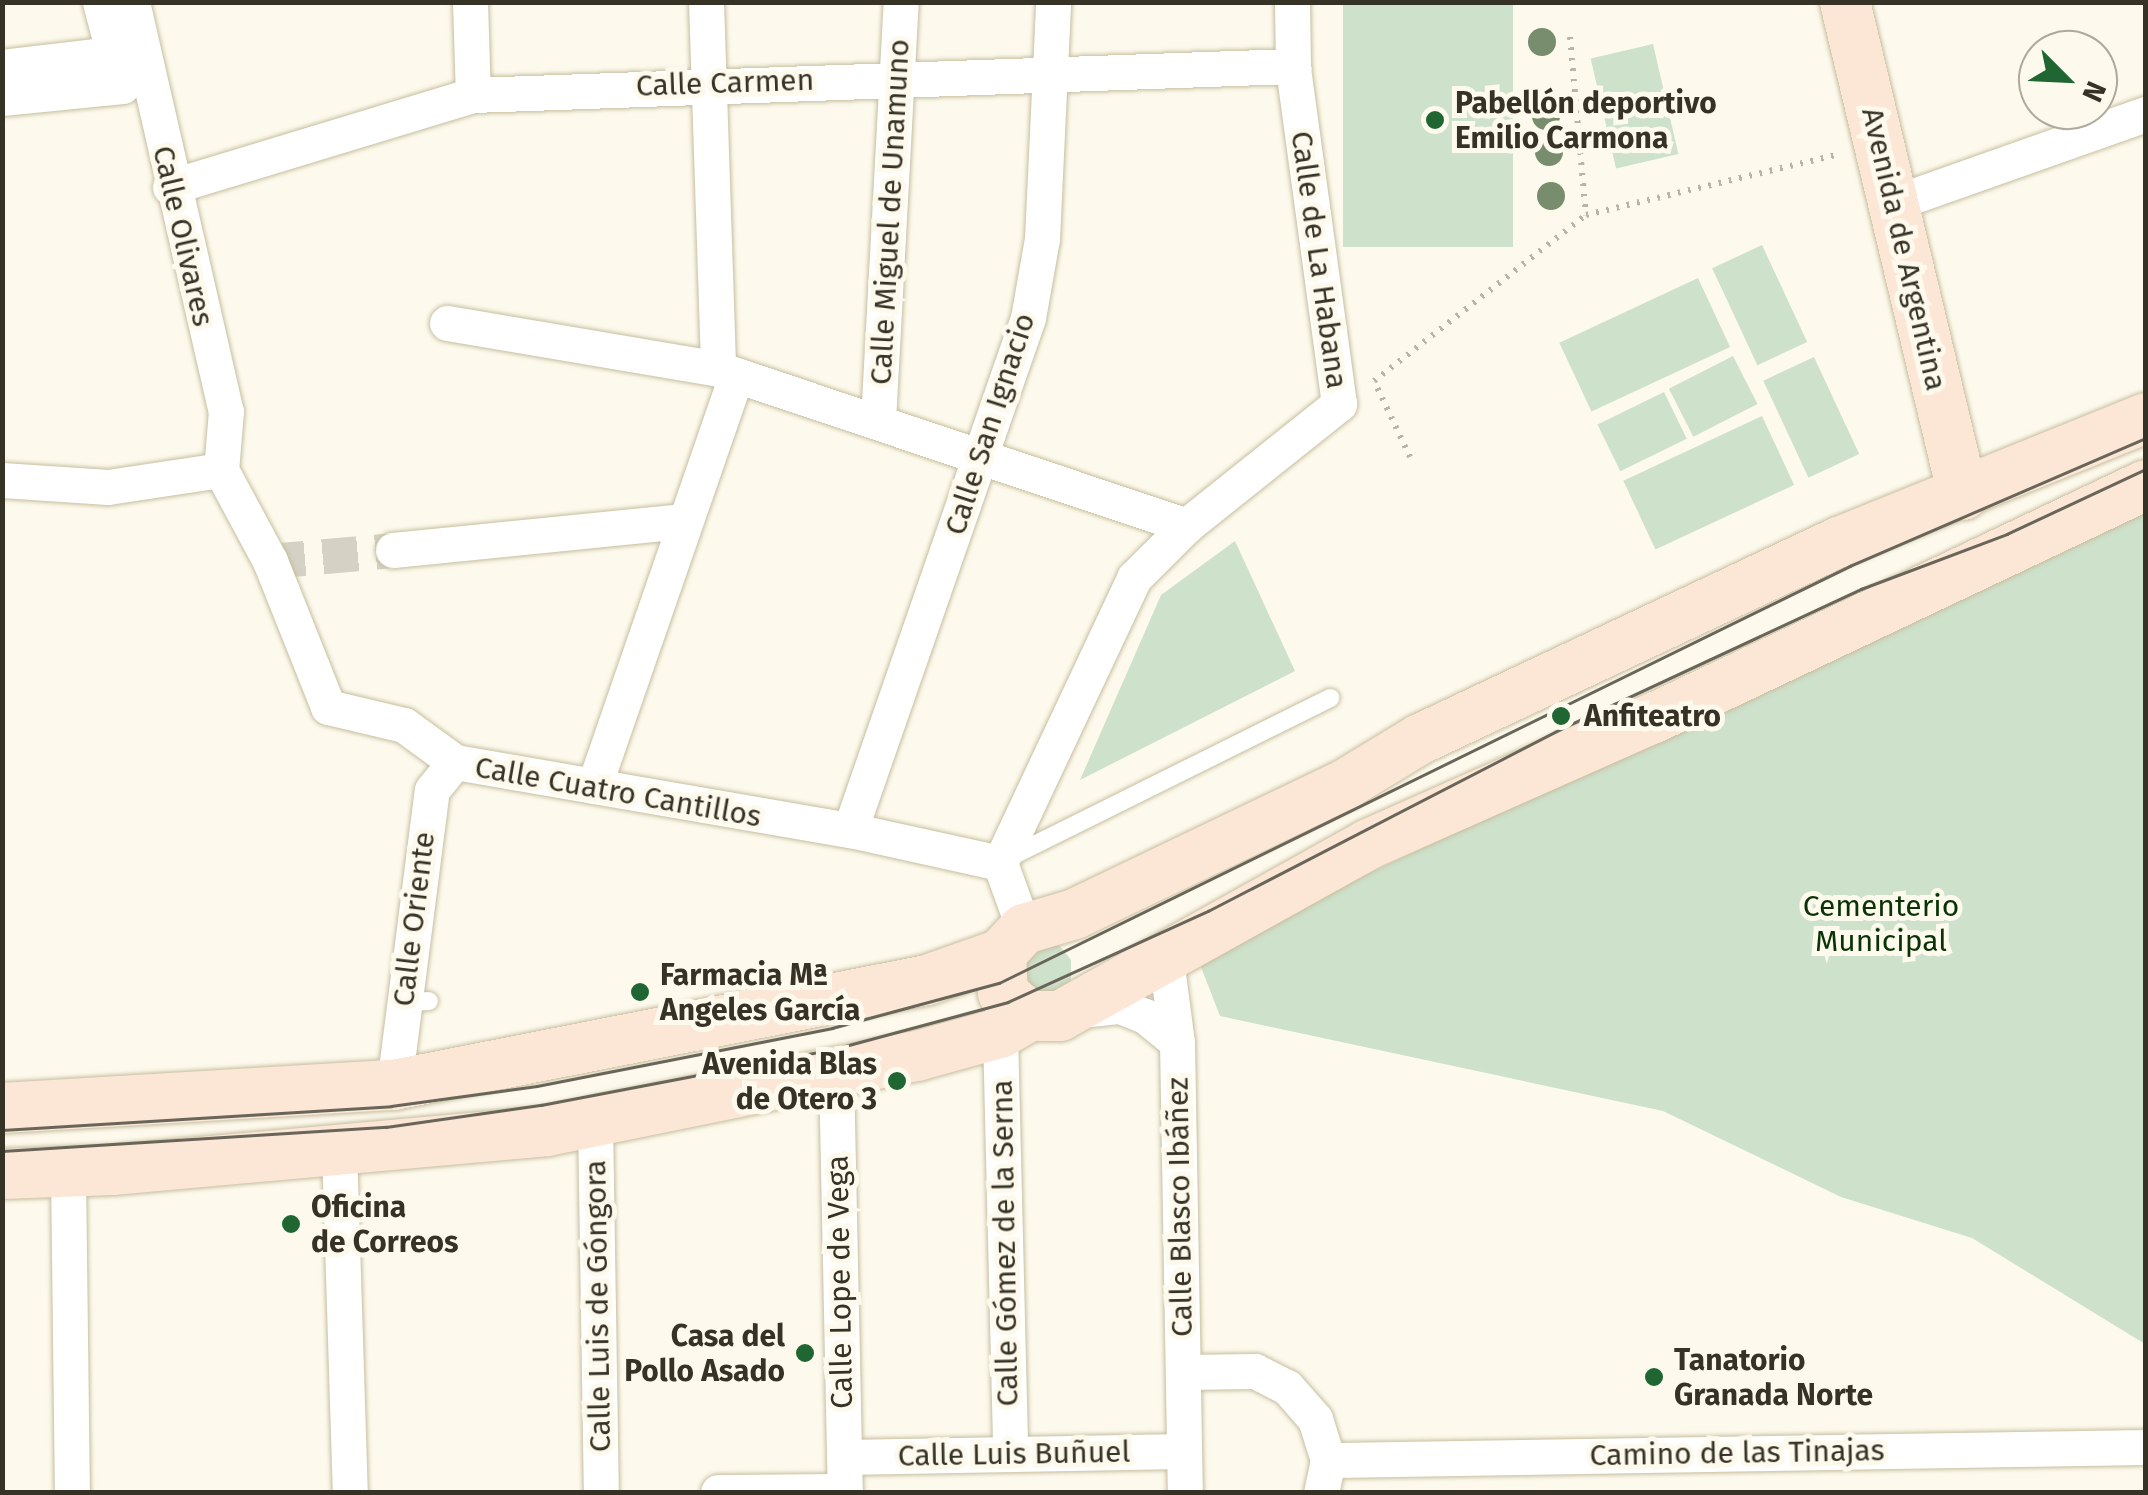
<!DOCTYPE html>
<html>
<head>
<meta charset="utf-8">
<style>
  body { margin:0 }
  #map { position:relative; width:2148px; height:1495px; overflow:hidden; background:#fdfaed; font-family:"Fira Sans",sans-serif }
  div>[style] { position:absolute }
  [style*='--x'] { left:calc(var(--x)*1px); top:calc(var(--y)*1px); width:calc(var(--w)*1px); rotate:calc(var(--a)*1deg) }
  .green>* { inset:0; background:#cee1cb; transform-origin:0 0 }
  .street-tunnel>* { height:35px; margin-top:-17.5px; transform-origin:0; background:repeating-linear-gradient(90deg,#d5d2c5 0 35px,transparent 0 53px) }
  .path>* { height:6px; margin-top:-3px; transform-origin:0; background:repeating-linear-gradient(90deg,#b8b4a8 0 2.5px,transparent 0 10.5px) }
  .roads { filter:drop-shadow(0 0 2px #c7be9f) drop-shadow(0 0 2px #c7be9f) }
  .lane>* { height:18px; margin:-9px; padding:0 9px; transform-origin:9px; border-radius:9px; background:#fff }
  .street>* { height:35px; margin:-17.5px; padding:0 17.5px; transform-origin:17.5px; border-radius:17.5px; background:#fff }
  .secondary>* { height:50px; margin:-25px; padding:0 25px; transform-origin:25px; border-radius:25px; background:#fce7d7 }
  .tram>* { height:2.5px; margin:-1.25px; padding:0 1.25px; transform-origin:1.25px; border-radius:1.25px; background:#696559 }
  .trees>* { width:28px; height:28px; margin:-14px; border-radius:50%; background:#778d6d }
  .dots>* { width:28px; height:28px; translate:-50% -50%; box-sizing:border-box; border:5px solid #fdfaed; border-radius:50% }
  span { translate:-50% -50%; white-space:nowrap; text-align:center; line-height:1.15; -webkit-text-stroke:10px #fdfaed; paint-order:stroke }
  .street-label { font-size:30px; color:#363226 }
  .poi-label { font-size:30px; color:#363226; font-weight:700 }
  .left { translate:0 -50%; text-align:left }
  .right { translate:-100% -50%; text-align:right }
  .park-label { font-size:30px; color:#0a3305 }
  .frame { position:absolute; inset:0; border:5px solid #363226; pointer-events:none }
  .north { position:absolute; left:2018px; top:30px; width:100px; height:100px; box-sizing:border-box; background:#fdfaed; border:2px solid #adaa9d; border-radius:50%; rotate:114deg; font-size:28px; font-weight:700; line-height:40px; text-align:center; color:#363226 }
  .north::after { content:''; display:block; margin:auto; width:35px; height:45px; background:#1f6632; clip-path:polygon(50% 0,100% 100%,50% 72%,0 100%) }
</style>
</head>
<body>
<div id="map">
  <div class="green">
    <div style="left:1343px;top:3px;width:170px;height:244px"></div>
    <div style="left:1653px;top:44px;width:113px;height:64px;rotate:77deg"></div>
    <div style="left:1762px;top:245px;width:107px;height:55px;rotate:65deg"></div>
    <div style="left:1698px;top:278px;width:76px;height:153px;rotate:65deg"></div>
    <div style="left:1733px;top:356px;width:54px;height:72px;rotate:63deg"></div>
    <div style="left:1814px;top:357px;width:107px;height:56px;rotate:65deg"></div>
    <div style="left:1664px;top:392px;width:52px;height:74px;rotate:64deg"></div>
    <div style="left:1762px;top:416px;width:76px;height:153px;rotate:65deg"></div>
    <div style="clip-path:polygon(2145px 506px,2145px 1344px,1972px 1238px,1841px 1197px,1663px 1111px,1220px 1016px,1199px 962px,1304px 904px)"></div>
    <div style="clip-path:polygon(1235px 541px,1295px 671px,1080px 780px,1161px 595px)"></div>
    <div style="clip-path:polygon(1059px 945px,1071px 960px,1071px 980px,1040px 1000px,1014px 966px,1016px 957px)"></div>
  </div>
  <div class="street-tunnel">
    <div style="--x:270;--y:561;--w:123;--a:-5.1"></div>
  </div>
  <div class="path">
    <div style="--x:1570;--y:37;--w:179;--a:84.9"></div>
    <div style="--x:1586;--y:215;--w:262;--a:-13.5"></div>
    <div style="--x:1410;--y:457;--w:84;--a:-115.3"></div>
    <div style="--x:1374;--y:381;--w:269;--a:-38.1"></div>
  </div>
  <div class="roads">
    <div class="lane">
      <div style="--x:1008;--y:858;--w:360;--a:-26.4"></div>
      <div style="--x:403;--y:1002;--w:26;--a:-2"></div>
    </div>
    <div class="street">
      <div style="--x:132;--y:2;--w:420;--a:77.1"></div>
      <div style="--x:226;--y:411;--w:59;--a:94.8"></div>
      <div style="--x:470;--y:2;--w:93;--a:88.2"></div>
      <div style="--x:706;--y:2;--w:367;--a:88.1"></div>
      <div style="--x:2;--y:67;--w:135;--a:-6.8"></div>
      <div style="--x:2;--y:98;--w:121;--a:-5.7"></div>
      <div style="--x:122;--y:86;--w:87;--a:-104.7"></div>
      <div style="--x:170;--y:187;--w:317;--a:-16.9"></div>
      <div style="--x:473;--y:95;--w:821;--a:-2.03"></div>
      <div style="--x:1894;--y:203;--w:267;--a:-19.5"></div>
      <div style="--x:447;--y:323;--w:275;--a:9.6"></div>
      <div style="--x:718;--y:369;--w:494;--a:18.5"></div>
      <div style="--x:878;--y:421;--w:420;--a:-86.9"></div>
      <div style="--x:221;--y:470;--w:103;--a:61.7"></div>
      <div style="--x:270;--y:561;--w:157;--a:68.3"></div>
      <div style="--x:328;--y:707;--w:78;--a:13.3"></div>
      <div style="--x:404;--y:725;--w:63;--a:36"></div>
      <div style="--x:455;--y:762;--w:401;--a:9.8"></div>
      <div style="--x:850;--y:830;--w:154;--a:12.4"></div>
      <div style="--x:2;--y:480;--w:106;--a:3.8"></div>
      <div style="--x:108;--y:487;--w:114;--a:-8.6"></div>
      <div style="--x:393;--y:550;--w:293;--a:-5.7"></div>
      <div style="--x:594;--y:786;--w:435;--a:-70.9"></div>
      <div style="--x:850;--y:830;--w:542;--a:-70.83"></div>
      <div style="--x:1028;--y:318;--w:80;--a:-80"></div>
      <div style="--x:1042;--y:239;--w:237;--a:-87.3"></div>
      <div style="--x:1024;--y:929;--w:70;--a:-110"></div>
      <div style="--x:1000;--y:863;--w:315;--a:-64.8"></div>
      <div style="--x:1134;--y:578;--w:74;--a:-45"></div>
      <div style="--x:1186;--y:526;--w:196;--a:-38.6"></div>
      <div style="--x:1339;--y:404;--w:341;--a:-97.8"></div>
      <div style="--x:1293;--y:66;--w:64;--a:-90.9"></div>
      <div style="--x:1166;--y:959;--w:84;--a:82.5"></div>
      <div style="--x:1177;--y:1042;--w:450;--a:89"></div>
      <div style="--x:1081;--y:1010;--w:39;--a:-6"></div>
      <div style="--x:1120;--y:1006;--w:27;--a:22"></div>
      <div style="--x:1145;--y:1016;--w:41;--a:39.1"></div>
      <div style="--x:1000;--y:1033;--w:419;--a:88.6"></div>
      <div style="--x:836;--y:1072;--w:420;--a:88.8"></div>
      <div style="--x:394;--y:1085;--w:297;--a:-82.7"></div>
      <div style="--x:432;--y:790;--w:36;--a:-51"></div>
      <div style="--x:595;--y:1120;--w:372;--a:89.1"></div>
      <div style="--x:339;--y:1148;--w:344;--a:88.2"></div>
      <div style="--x:68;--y:1172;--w:320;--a:89.3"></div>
      <div style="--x:1183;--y:1372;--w:72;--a:-0.8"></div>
      <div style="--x:1255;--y:1371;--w:36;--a:27"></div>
      <div style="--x:1287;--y:1387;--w:43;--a:48.8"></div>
      <div style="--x:1315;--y:1419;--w:43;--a:72.4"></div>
      <div style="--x:1328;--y:1460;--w:33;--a:102"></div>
      <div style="--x:844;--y:1457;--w:340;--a:-1"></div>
      <div style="--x:1328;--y:1460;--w:818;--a:-0.91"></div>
      <div style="--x:718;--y:1492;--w:127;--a:-0.5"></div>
    </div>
    <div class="secondary">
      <div style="--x:1845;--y:2;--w:507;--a:76.54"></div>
      <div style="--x:2146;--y:418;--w:331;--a:158"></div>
      <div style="--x:1839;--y:542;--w:463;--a:154.8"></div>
      <div style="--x:1420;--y:739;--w:87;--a:148.7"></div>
      <div style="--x:1346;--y:784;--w:301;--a:154.4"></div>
      <div style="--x:1075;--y:914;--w:53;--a:163.6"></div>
      <div style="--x:1024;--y:929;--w:34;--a:133"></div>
      <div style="--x:1001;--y:954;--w:39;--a:87"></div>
      <div style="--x:1003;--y:993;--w:35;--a:41"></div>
      <div style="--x:1029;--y:1016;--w:31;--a:0"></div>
      <div style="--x:1060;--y:1016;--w:354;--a:-29.1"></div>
      <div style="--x:1369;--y:844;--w:312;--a:-23.9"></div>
      <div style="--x:1654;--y:718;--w:544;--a:-25.34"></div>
      <div style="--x:2;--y:1108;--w:393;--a:-3.4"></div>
      <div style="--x:394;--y:1085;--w:543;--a:-11.14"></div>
      <div style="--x:927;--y:980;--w:78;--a:-19.4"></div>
      <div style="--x:2;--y:1174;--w:110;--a:-2.1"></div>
      <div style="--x:112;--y:1170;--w:437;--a:-5.1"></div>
      <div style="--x:547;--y:1131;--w:378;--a:-11.5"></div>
      <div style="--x:917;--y:1056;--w:86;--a:-15.5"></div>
      <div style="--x:1000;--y:1033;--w:34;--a:-30"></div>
    </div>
  </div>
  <div class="tram">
    <div style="--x:2;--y:1130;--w:390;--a:-3.5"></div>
    <div style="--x:391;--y:1106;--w:147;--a:-7.8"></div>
    <div style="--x:537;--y:1086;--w:301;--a:-11.1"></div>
    <div style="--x:832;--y:1028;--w:173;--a:-15.1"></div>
    <div style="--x:999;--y:983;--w:948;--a:-26.11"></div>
    <div style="--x:1850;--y:566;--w:322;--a:-23.4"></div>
    <div style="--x:2;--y:1151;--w:385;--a:-3.6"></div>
    <div style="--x:386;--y:1127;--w:157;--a:-8.1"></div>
    <div style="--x:541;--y:1105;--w:298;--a:-10.8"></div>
    <div style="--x:834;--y:1049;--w:180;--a:-15.1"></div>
    <div style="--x:1008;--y:1002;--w:220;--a:-24.5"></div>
    <div style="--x:1208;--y:911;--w:402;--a:-27.3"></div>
    <div style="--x:1565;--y:727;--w:327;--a:-25"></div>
    <div style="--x:1861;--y:589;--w:156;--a:-20.6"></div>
    <div style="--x:2007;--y:534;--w:153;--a:-25.1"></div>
  </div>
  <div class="trees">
    <div style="left:1542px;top:42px"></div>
    <div style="left:1546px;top:116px"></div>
    <div style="left:1549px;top:152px"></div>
    <div style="left:1551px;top:196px"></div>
  </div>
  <div class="dots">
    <div style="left:1435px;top:120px;background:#1f6632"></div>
    <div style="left:1561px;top:716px;background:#1f6632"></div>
    <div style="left:640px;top:992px;background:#1f6632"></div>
    <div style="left:897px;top:1081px;background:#1f6632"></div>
    <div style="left:291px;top:1224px;background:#1f6632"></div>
    <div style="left:805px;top:1353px;background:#1f6632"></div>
    <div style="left:1654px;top:1377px;background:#1f6632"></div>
  </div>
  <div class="street-label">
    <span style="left:725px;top:83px;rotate:-2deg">Calle Carmen</span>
    <span style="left:890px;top:212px;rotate:-87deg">Calle Miguel de Unamuno</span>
    <span style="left:183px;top:236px;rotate:77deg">Calle Olivares</span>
    <span style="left:1904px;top:249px;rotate:77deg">Avenida de Argentina</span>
    <span style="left:1319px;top:260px;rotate:82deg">Calle de La Habana</span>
    <span style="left:990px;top:424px;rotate:-72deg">Calle San Ignacio</span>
    <span style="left:618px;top:792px;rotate:10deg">Calle Cuatro Cantillos</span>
    <span style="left:414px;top:919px;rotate:-83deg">Calle Oriente</span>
    <span style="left:1180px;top:1207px;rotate:-91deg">Calle Blasco Ibáñez</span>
    <span style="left:1005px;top:1243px;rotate:-91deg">Calle Gómez de la Serna</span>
    <span style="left:840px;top:1282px;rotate:-91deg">Calle Lope de Vega</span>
    <span style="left:598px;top:1306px;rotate:-91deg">Calle Luis de Góngora</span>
    <span style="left:1737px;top:1453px;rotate:-1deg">Camino de las Tinajas</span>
    <span style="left:1014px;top:1454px;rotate:-1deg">Calle Luis Buñuel</span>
  </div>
  <div class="poi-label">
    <span class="left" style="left:1455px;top:120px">Pabellón deportivo<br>Emilio Carmona</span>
    <span class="left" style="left:1584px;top:716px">Anfiteatro</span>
    <span class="left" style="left:660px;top:992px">Farmacia Mª<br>Angeles García</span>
    <span class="right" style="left:877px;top:1081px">Avenida Blas<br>de Otero 3</span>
    <span class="left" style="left:311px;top:1224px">Oficina<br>de Correos</span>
    <span class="right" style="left:785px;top:1353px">Casa del<br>Pollo Asado</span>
    <span class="left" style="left:1674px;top:1377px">Tanatorio<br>Granada Norte</span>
  </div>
  <div class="park-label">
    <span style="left:1881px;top:923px">Cementerio<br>Municipal</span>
  </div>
  <div class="frame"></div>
  <div class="north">N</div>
</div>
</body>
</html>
